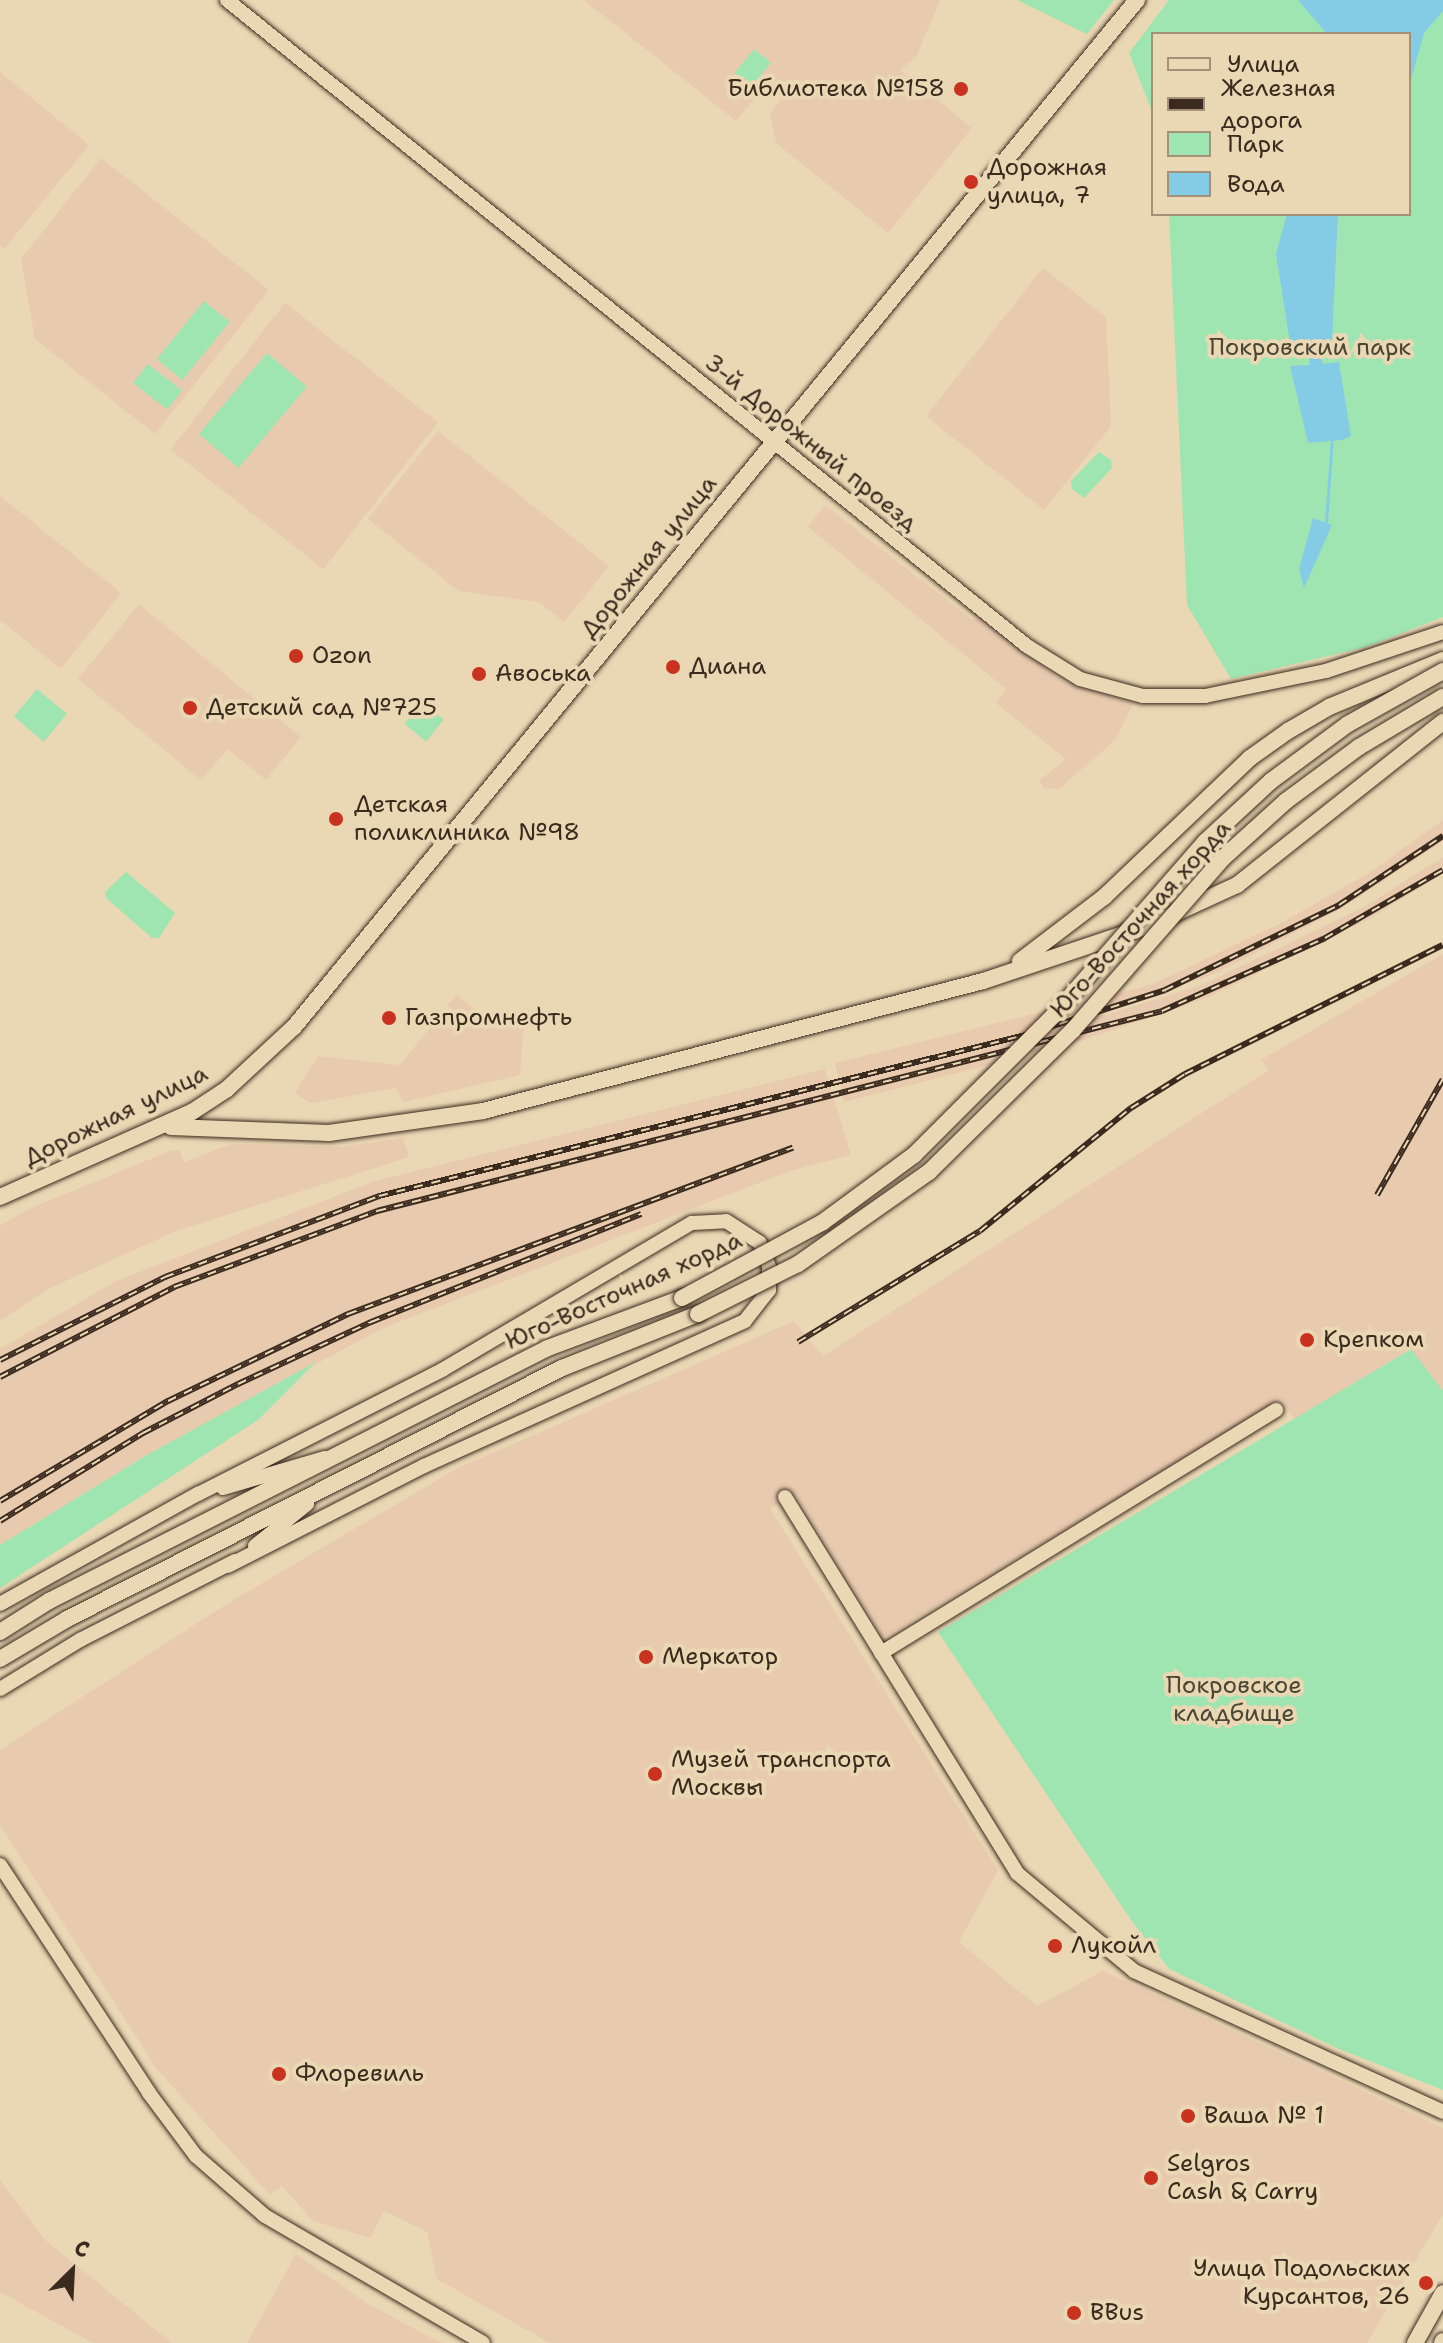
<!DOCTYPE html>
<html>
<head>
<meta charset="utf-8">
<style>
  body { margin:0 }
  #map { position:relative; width:1443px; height:2343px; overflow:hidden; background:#ead7b4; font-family:"Shantell Sans",sans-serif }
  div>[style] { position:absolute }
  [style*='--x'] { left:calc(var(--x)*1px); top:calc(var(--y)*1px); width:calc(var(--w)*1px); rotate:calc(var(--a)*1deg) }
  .built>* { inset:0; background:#e8caaf; transform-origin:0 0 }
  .green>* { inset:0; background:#9fe5b2; transform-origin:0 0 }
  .water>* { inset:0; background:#84cce5 }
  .stream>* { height:3px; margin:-1.5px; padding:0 1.5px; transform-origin:1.5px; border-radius:1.5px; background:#84cce5 }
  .roads { filter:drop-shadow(0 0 2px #3b2a1e) drop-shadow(0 0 2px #3b2a1e) }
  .minor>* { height:14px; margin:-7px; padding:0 7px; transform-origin:7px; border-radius:7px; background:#ead7b4 }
  .major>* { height:16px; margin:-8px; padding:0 8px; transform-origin:8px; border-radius:8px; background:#ead7b4 }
  .rail>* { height:6px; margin-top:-3px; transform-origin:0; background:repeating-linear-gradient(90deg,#ead7b4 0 9px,#3b2a1e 0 18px); box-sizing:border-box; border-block:2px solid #3b2a1e }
  .bridges { filter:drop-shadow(0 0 2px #3b2a1e) drop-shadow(0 0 2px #3b2a1e) }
  .major-bridge>* { height:16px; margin:-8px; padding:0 8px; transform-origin:8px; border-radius:8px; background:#ead7b4 }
  .dots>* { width:22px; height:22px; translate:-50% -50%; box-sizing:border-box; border:4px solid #ead7b4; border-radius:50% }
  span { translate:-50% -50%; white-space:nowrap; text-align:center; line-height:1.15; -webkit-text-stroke:8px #ead7b4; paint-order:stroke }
  .poi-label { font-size:24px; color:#3b2a1e }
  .right { translate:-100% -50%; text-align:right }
  .left { translate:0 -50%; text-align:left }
  .park-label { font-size:24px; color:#4a4634 }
  .street-label { font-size:24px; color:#3b2a1e }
  .legend { position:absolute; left:1151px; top:32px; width:260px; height:184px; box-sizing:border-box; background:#ead7b4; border:2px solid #a49278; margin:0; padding:10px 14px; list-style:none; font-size:24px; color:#3b2a1e }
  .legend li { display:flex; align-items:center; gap:16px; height:40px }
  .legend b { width:40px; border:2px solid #a49278 }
  .north { position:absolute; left:32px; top:2231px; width:80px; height:80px; -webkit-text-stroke:6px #ead7b4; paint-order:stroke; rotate:24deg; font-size:22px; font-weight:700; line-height:32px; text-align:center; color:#3b2a1e }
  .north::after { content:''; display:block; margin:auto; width:28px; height:36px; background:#3b2a1e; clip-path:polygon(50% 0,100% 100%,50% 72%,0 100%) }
</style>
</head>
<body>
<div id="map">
  <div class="built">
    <div style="clip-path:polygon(584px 0,940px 0,916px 57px,900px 70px,972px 128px,888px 233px,776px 143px,770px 114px,783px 96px,767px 83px,736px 121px)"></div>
    <div style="clip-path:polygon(0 72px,89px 145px,4px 249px,0 245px)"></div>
    <div style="clip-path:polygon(101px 158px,269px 290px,155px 434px,35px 339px,21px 259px)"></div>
    <div style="clip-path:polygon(1043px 268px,1106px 317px,1111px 426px,1044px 510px,926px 416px)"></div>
    <div style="left:285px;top:303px;width:194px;height:186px;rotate:38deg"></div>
    <div style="clip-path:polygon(438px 431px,609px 566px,564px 622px,539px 602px,459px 591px,368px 519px)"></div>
    <div style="clip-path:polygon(0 496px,121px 593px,61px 669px,0 620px)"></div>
    <div style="clip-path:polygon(825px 505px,971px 619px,979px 618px,1061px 680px,1133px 704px,1115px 740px,1059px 789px,1044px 788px,1039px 781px,1066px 759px,996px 703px,1006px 689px,808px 527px)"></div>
    <div style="clip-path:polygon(139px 604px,301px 737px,266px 780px,228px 749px,201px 780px,78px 679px)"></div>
    <div style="clip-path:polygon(1443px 820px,1443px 841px,1341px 909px,1216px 973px,1063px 1028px,1202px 985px,1366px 906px,1443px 857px,1443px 873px,1371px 918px,1209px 997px,1081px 1041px,844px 1102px,835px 1063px,1151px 985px,1285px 921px,1369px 873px)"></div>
    <div style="clip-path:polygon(1443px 954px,1443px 1391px,1410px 1349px,1295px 1420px,1282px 1400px,883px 1638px,795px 1493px,770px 1509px,998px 1870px,959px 1942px,1037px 2006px,1103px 1971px,1443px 2128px,1443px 2214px,1367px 2343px,550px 2343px,437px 2279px,427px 2232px,384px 2211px,370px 2238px,313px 2221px,282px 2186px,270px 2195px,157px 2069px,0 1825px,0 1750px,230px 1602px,458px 1468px,794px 1321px,823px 1356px,1269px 1070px,1261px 1060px)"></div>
    <div style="clip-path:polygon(456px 995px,496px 1025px,506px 1012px,524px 1025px,520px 1075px,403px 1102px,396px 1088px,311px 1103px,295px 1093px,318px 1056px,400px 1065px)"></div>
    <div style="clip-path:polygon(825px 1069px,851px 1155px,790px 1171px,383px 1328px,147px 1455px,0 1545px,0 1349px,116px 1281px,375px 1181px)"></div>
    <div style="clip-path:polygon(403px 1138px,409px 1157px,176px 1231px,48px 1289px,0 1321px,0 1226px,31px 1208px,170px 1151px,179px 1150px,184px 1162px,232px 1144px,341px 1147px)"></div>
    <div style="clip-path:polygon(0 2180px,46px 2241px,172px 2343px,93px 2343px,0 2292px)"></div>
    <div style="clip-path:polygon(296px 2254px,368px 2304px,441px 2343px,247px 2343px)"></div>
  </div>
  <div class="green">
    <div style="clip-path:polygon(1017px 0,1114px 0,1087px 34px)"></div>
    <div style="clip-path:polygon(1169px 0,1443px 0,1443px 617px,1366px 647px,1231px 679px,1187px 605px,1169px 214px,1409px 214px,1409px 34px,1153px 34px,1153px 114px,1129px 53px)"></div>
    <div style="left:754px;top:49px;width:22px;height:31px;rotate:39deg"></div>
    <div style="left:204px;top:301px;width:33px;height:75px;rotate:39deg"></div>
    <div style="left:267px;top:353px;width:52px;height:106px;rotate:40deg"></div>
    <div style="left:148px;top:364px;width:43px;height:24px;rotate:38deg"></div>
    <div style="clip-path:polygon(1099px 452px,1111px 460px,1112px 468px,1084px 498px,1072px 489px,1071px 481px)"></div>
    <div style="left:37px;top:689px;width:39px;height:36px;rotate:40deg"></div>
    <div style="left:422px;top:702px;width:28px;height:28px;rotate:39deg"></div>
    <div style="clip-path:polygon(126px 872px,175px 913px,159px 938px,152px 938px,106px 898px,105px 892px)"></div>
    <div style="clip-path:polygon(1411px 1349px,1443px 1391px,1443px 2090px,1339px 2049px,1169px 1969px,1131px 1920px,938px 1632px)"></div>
    <div style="clip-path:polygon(316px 1362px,258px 1420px,0 1588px,0 1545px,147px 1455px)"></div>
  </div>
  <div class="water">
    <div style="clip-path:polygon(1298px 0,1443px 0,1443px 11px,1424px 33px,1409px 87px,1409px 34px,1327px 34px)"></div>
    <div style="clip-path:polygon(1287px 214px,1338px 214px,1332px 340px,1316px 343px,1323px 364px,1339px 362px,1351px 436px,1342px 440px,1308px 443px,1290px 366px,1310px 365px,1307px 343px,1290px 343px,1276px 254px)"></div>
    <div style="clip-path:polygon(1313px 518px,1332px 525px,1304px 588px,1299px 569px)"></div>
  </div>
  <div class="stream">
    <div style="--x:1326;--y:522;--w:84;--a:-85.9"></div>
  </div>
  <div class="roads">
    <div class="minor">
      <div style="--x:227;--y:0;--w:1028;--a:38.92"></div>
      <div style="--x:1027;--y:646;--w:62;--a:31.9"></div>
      <div style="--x:1080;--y:679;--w:65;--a:15.1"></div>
      <div style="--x:1143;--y:696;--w:62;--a:0"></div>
      <div style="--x:1205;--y:696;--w:124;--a:-11.7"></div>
      <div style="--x:1326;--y:671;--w:123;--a:-18.4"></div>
      <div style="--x:223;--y:1488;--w:106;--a:-16.4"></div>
      <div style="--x:785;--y:1497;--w:442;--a:58.3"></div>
      <div style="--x:1017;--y:1873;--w:153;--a:39.9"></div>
      <div style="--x:1134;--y:1971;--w:340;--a:24.5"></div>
      <div style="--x:255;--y:1546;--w:67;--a:-38.9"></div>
      <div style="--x:0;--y:1604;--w:227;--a:-29.1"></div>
      <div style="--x:198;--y:1494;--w:274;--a:-26.9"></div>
      <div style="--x:442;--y:1370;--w:290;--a:-30.5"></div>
      <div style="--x:692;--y:1223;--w:34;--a:-3"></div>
      <div style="--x:726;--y:1221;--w:40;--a:32.9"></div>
      <div style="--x:760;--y:1243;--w:26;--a:69"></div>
      <div style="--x:769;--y:1267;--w:23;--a:90"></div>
      <div style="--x:769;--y:1290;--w:39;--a:128"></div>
      <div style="--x:745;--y:1321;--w:352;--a:155.7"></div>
      <div style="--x:424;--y:1466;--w:220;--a:153"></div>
      <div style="--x:881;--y:1653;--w:464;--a:-31.6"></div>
      <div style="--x:0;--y:1689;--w:94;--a:-31.5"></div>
      <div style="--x:80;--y:1640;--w:174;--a:-27"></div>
      <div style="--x:0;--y:1865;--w:272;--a:56.8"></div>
      <div style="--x:149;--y:2093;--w:79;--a:53.3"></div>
      <div style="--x:196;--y:2156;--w:91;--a:41"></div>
      <div style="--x:265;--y:2216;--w:252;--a:30.2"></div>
    </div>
    <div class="major">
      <div style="--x:1020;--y:961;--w:106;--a:-37.3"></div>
      <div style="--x:1104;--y:897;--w:202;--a:-43.6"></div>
      <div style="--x:1250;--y:758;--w:47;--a:-35.4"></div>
      <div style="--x:1288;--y:731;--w:48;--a:-30.3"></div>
      <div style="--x:1329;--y:707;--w:123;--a:-22.4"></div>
      <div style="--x:171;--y:1127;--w:158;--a:2.2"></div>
      <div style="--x:329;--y:1133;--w:156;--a:-8.1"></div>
      <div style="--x:483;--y:1111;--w:517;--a:-14.57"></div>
      <div style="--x:983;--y:981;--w:176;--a:-18.5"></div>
      <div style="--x:1150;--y:925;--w:96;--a:-24.7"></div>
      <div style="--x:1237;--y:885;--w:263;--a:-38.4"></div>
      <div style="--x:0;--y:1197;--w:210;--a:-23.9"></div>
      <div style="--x:192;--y:1112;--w:42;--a:-33.3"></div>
      <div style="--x:227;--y:1089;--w:91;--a:-42.8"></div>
      <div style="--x:294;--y:1027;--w:1329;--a:-50.62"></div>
      <div style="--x:0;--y:1632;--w:58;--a:-32.3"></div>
      <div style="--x:49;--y:1601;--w:559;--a:-26.89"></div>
      <div style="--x:548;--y:1348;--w:143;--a:-20.5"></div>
      <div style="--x:0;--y:1659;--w:78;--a:-30.8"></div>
      <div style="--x:67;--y:1619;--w:555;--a:-26.89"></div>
      <div style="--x:562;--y:1368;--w:146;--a:-21.7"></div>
      <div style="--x:1415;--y:2343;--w:57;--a:-60.8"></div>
      <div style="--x:1442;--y:2343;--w:2;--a:-63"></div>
    </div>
  </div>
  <div class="rail">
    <div style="--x:1377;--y:1195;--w:133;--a:-60.4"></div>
    <div style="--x:798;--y:1342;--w:213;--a:-31.4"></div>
    <div style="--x:980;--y:1231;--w:195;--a:-39.2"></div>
    <div style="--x:1131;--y:1108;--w:64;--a:-32.2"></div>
    <div style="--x:1185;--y:1074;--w:288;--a:-26.6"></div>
    <div style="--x:0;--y:1360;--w:185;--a:-26.7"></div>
    <div style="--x:165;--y:1277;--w:229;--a:-20.7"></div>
    <div style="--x:379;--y:1196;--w:666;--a:-13.99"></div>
    <div style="--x:1025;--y:1035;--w:147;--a:-17.8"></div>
    <div style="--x:1165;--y:990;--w:194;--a:-26"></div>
    <div style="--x:1339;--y:905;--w:125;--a:-33.6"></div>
    <div style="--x:0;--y:1377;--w:196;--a:-27.3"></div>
    <div style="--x:174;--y:1287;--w:217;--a:-20.5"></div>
    <div style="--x:377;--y:1211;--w:810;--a:-14.29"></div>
    <div style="--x:1162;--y:1011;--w:179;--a:-24.1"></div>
    <div style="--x:1325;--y:938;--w:136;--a:-30"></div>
    <div style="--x:0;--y:1501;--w:196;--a:-30.8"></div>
    <div style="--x:168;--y:1401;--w:200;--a:-25.8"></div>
    <div style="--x:348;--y:1314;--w:475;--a:-20.5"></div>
    <div style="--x:0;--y:1521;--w:168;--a:-31.6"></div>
    <div style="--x:143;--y:1433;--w:107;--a:-27.3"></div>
    <div style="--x:238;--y:1384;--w:147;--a:-25"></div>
    <div style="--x:371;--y:1322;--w:291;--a:-21.8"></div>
  </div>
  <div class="bridges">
    <div class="major-bridge">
      <div style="--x:682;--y:1298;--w:160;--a:-28.3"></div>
      <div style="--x:823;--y:1222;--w:113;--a:-36.4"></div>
      <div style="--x:914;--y:1155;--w:198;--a:-45"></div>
      <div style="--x:1054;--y:1015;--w:230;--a:-48.9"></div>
      <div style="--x:1205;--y:842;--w:90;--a:-42.7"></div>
      <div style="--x:1271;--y:781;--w:96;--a:-36.5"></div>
      <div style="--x:1348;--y:724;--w:109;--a:-29.2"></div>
      <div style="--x:698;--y:1314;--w:112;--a:-26.6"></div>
      <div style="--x:798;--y:1264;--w:160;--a:-35.1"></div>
      <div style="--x:929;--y:1172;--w:202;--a:-44.6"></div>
      <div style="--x:1073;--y:1030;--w:227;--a:-48.9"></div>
      <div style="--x:1222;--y:859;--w:86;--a:-42.2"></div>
      <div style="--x:1286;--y:801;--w:91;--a:-36.5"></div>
      <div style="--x:1359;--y:747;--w:98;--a:-30.8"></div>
    </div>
  </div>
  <div class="dots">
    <div style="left:961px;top:89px;background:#c8321e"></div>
    <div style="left:971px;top:182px;background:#c8321e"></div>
    <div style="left:296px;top:656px;background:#c8321e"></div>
    <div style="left:673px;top:667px;background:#c8321e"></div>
    <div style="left:479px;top:674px;background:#c8321e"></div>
    <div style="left:190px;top:708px;background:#c8321e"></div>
    <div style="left:336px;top:819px;background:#c8321e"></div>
    <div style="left:389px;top:1018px;background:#c8321e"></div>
    <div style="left:1307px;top:1340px;background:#c8321e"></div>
    <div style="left:646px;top:1657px;background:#c8321e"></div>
    <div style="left:655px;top:1774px;background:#c8321e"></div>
    <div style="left:1055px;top:1946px;background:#c8321e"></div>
    <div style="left:279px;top:2074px;background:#c8321e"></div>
    <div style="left:1188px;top:2116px;background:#c8321e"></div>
    <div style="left:1151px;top:2178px;background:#c8321e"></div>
    <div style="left:1426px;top:2283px;background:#c8321e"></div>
    <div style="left:1074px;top:2313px;background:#c8321e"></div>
  </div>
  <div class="poi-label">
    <span class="right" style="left:945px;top:89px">Библиотека №158</span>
    <span class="left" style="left:987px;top:182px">Дорожная<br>улица, 7</span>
    <span class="left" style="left:312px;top:656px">Ozon</span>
    <span class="left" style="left:689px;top:667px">Диана</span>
    <span class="left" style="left:495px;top:674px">Авоська</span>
    <span class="left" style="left:206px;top:708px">Детский сад №725</span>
    <span class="left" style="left:354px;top:819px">Детская<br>поликлиника №98</span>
    <span class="left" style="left:405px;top:1018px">Газпромнефть</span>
    <span class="left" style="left:1323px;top:1340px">Крепком</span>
    <span class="left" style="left:662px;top:1657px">Меркатор</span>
    <span class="left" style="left:671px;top:1774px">Музей транспорта<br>Москвы</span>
    <span class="left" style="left:1071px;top:1946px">Лукойл</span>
    <span class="left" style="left:295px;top:2074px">Флоревиль</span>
    <span class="left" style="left:1204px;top:2116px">Ваша № 1</span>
    <span class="left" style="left:1167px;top:2178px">Selgros<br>Cash &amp; Carry</span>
    <span class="right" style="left:1410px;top:2283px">Улица Подольских<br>Курсантов, 26</span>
    <span class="left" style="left:1090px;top:2313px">BBus</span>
  </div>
  <div class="park-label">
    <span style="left:1310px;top:348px">Покровский парк</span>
    <span style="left:1234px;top:1700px">Покровское<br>кладбище</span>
  </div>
  <div class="street-label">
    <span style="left:811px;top:443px;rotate:39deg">3-й Дорожный проезд</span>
    <span style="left:649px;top:557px;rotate:-51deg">Дорожная улица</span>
    <span style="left:1141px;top:919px;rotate:-48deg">Юго-Восточная хорда</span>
    <span style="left:116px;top:1116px;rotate:-26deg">Дорожная улица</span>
    <span style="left:624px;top:1291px;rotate:-24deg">Юго-Восточная хорда</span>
  </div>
  <ul class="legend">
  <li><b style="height:10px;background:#ead7b4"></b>Улица</li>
  <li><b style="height:10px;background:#3b2a1e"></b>Железная дорога</li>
  <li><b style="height:22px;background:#9fe5b2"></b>Парк</li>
  <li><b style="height:22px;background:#84cce5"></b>Вода</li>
  </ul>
  <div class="north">С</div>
</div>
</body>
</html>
